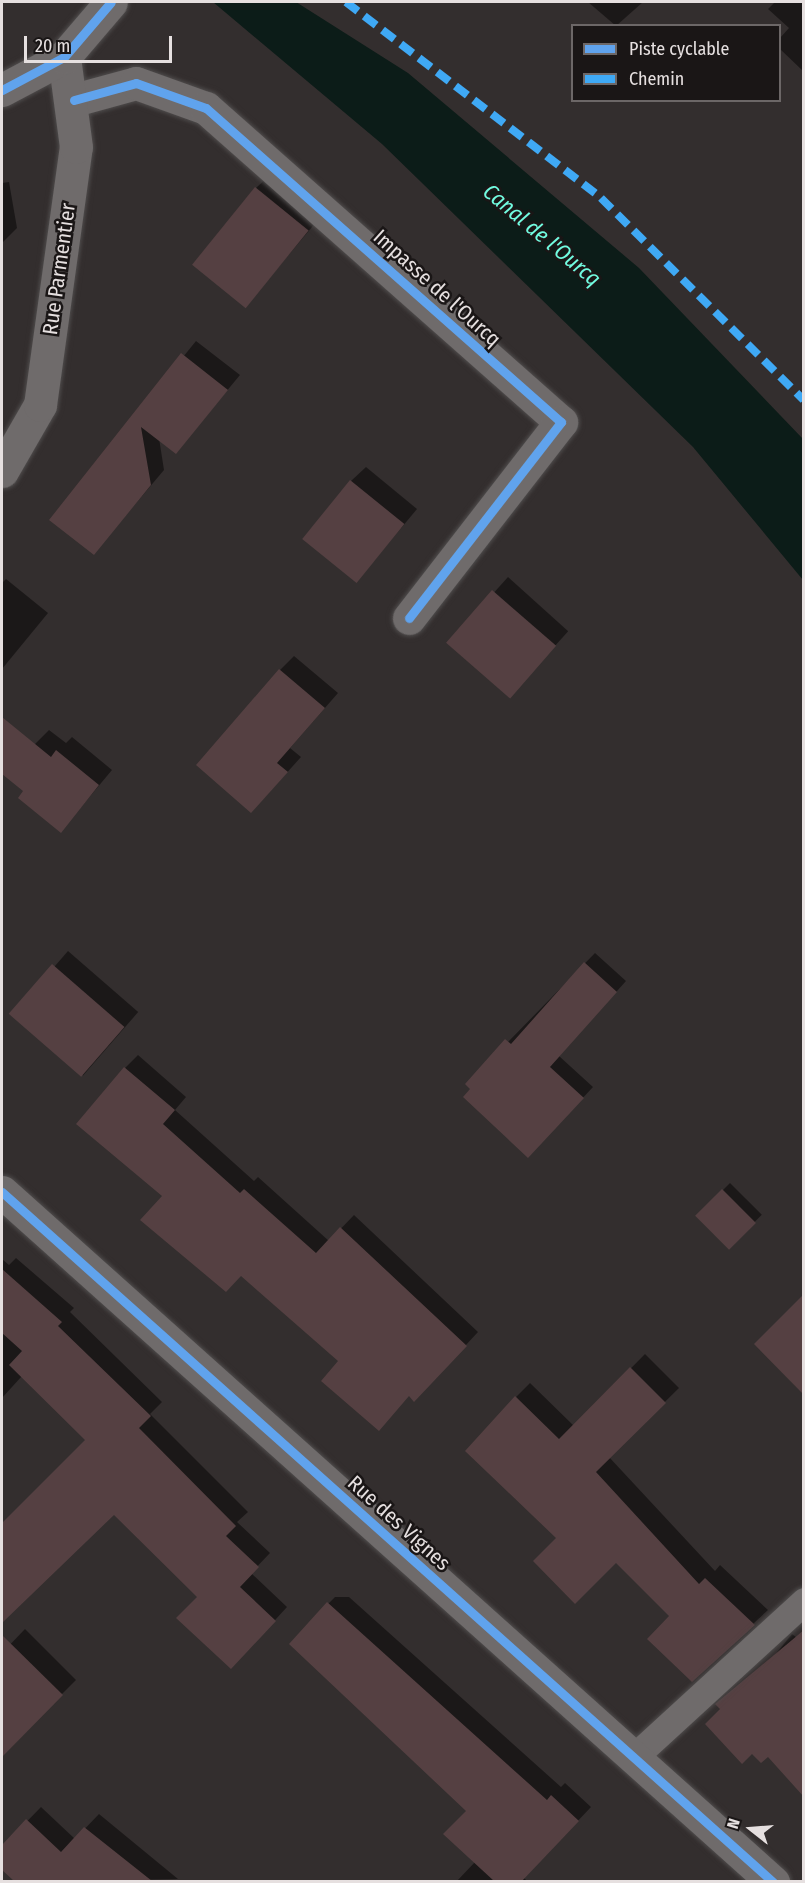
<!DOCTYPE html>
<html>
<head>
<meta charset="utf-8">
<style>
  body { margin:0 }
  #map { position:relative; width:805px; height:1883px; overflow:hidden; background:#332e2e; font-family:"Fira Sans Condensed",sans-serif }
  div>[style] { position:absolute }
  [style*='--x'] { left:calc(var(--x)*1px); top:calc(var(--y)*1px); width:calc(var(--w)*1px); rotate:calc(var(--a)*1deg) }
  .water>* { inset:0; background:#0c1c18 }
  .shadow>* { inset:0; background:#0007; transform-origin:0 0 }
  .building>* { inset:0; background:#554042; transform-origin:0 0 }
  .roads { filter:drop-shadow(0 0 2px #4f4c4c) drop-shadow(0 0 2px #4f4c4c) }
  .lane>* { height:27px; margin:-13.5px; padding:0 13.5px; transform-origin:13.5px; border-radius:13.5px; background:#6f6b6b }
  .street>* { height:33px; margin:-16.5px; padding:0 16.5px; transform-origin:16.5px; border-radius:16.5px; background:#6f6b6b }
  .secondary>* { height:33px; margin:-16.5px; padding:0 16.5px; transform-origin:16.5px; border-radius:16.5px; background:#6f6b6b }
  .quiet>* { height:8px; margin-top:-4px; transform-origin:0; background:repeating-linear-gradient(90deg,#3fa9f5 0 15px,transparent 0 23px) }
  .cycleway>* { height:9px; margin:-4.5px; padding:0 4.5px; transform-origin:4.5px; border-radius:4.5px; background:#60a3ed }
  span { translate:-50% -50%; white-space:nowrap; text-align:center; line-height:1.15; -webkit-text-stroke:5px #1a1616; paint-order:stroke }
  .street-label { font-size:21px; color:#e6e0e0 }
  .water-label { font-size:22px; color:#71fbe0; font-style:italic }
  .frame { position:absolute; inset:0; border:3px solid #e6e0e0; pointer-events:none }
  .legend { position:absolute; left:571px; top:24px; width:210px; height:78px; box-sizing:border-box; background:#1a1616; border:2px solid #6c6767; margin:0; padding:8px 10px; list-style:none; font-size:18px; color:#e6e0e0 }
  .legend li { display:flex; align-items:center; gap:12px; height:30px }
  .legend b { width:30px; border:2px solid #6c6767 }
  .north { position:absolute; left:721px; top:1799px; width:60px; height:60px; -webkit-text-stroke:4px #1a1616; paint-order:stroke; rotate:287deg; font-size:16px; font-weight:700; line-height:24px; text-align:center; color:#e6e0e0 }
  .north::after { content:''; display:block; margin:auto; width:21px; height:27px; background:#e6e0e0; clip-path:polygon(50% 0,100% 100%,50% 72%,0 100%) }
  .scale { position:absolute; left:24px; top:36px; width:148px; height:27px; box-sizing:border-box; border:3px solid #e6e0e0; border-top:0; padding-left:8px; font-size:18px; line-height:21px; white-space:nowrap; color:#e6e0e0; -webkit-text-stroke:4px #1a1616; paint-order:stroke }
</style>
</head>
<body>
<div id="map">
  <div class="water">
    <div style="clip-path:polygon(213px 2px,296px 2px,408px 73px,639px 268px,803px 439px,803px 580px,693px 447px,382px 144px)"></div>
  </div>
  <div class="shadow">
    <div style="clip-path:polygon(588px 2px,643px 2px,616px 26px)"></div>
    <div style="clip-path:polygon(775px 2px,804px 2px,803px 71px,780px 49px,780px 38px,789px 28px,768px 9px)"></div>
    <div style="clip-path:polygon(271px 174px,322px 215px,246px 306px,256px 188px)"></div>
    <div style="clip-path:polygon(9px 182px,17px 228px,2px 243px,2px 183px)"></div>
    <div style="clip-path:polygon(196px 341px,240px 375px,176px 452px,159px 438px,164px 470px,94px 553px,51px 520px)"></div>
    <div style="clip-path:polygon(366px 467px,417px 509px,357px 581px,351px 481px)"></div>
    <div style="left:508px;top:577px;width:81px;height:88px;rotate:42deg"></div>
    <div style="clip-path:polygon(6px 579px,48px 613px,2px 669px,2px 583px)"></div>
    <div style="clip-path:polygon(294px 656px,338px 693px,290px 748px,301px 757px,265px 797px,280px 670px)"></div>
    <div style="clip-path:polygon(49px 730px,66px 743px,72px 737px,112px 770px,61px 831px,25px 791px,35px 744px)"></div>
    <div style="left:68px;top:951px;width:93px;height:84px;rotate:41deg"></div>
    <div style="clip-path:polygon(595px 953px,626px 981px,559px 1056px,593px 1087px,538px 1146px,467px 1084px)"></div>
    <div style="clip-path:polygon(138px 1055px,186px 1097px,175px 1110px,254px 1181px,258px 1177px,329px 1241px,354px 1215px,478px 1332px,427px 1387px,340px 1361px,164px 1196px,125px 1068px)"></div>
    <div style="left:730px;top:1183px;width:45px;height:47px;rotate:45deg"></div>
    <div style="clip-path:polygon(16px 1258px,74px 1308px,70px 1312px,162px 1402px,150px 1414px,248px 1512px,237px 1522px,270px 1553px,251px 1573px,287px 1607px,244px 1654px,199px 1597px,114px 1513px,2px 1621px,2px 1526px,87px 1440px,22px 1376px,2px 1398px,2px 1259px,9px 1265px)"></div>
    <div style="clip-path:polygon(645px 1354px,679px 1388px,609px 1457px,715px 1571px,720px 1565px,768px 1610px,753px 1624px,671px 1616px,616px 1561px,558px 1538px,516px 1397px,530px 1383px,574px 1426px)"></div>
    <div style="clip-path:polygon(335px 1597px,349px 1597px,561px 1787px,565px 1783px,591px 1807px,524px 1878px,528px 1882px,456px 1882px,475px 1862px,468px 1811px,321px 1611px)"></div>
    <div style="clip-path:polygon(25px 1629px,76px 1680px,2px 1754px,2px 1653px)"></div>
    <div style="left:792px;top:1634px;width:6px;height:103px;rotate:39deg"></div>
    <div style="clip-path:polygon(41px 1807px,75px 1839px,99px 1814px,178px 1879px,16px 1882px,2px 1868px,2px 1847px)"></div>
  </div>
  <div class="building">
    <div style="left:255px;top:187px;width:69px;height:100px;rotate:39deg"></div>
    <div style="clip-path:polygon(181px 353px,228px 390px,176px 454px,141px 427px,151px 485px,94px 555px,49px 520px)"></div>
    <div style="left:350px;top:480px;width:70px;height:76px;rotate:39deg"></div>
    <div style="left:492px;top:590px;width:85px;height:70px;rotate:41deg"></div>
    <div style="clip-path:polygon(279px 669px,325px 708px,277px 763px,288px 772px,251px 813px,196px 765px)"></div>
    <div style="clip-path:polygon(2px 717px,51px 757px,56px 750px,99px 785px,61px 833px,18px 798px,23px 791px,2px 774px)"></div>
    <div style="clip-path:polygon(584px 962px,617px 992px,550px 1067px,584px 1098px,528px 1158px,463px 1097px,470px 1089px,465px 1084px,505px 1039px,511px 1044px)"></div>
    <div style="left:52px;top:964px;width:96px;height:66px;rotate:41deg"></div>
    <div style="clip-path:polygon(124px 1067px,175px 1110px,163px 1124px,240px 1193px,244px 1189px,316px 1253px,340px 1227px,467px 1346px,414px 1402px,409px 1396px,379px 1431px,321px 1381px,338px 1361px,241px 1276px,226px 1292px,140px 1220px,162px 1196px,76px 1124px)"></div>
    <div style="left:722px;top:1189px;width:48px;height:38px;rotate:45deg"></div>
    <div style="clip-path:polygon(2px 1269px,62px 1322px,58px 1326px,151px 1416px,139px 1428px,236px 1526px,226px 1536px,259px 1567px,240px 1587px,276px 1621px,231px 1669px,176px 1618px,197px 1597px,114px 1515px,2px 1623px,2px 1523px,85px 1440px,9px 1365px,22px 1351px,2px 1333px)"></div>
    <div style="clip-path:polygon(804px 1294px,804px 1395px,754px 1344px)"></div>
    <div style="clip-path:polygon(630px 1367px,666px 1403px,596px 1472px,699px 1584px,705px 1578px,755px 1625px,692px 1682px,647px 1639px,669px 1616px,616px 1563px,575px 1604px,533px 1561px,556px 1538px,465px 1451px,515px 1396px,559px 1439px)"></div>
    <div style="clip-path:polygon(327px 1602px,547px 1800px,551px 1795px,579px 1821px,522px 1881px,494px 1881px,443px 1834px,466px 1811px,289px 1644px)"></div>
    <div style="clip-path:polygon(804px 1630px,804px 1797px,768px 1757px,761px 1763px,752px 1754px,742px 1764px,705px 1724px,720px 1709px,715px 1704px)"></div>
    <div style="clip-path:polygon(2px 1635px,63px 1695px,2px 1757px)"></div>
    <div style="clip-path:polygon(26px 1819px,61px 1852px,84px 1827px,152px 1881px,14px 1881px,2px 1870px,2px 1845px)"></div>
  </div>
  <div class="roads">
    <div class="lane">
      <div style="--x:634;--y:1757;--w:231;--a:-42.5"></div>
    </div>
    <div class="street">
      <div style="--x:74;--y:100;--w:64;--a:-15.3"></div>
      <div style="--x:136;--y:83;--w:74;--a:19.7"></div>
      <div style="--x:206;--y:108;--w:474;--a:41.5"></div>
      <div style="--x:561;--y:422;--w:248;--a:127.8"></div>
      <div style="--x:2;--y:471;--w:76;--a:-60.1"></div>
      <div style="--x:40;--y:405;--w:260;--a:-82.1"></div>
      <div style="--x:76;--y:147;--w:91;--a:-97.6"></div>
      <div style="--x:2;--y:1192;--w:1035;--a:41.83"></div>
    </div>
    <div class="secondary">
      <div style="--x:2;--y:90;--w:70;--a:-28"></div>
      <div style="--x:64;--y:57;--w:72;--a:-49.5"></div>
    </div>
  </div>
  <div class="quiet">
    <div style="--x:346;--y:2;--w:322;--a:37.5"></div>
    <div style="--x:601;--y:198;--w:286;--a:44.9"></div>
  </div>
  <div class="cycleway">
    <div style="--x:2;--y:90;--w:70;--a:-28"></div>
    <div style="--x:64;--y:57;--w:72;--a:-49.5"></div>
    <div style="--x:74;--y:100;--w:64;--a:-15.3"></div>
    <div style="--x:136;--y:83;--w:74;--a:19.7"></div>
    <div style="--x:206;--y:108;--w:474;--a:41.5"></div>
    <div style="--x:561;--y:422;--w:248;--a:127.8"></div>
    <div style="--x:2;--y:1192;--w:1035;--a:41.83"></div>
  </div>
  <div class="street-label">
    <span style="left:59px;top:269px;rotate:-82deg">Rue Parmentier</span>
    <span style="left:437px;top:288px;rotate:42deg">Impasse de l'Ourcq</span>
    <span style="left:399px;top:1523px;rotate:42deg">Rue des Vignes</span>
  </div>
  <div class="water-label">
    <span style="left:542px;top:235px;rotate:40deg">Canal de l'Ourcq</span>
  </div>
  <div class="frame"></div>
  <ul class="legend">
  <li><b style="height:8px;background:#60a3ed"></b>Piste cyclable</li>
  <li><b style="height:8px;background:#3fa9f5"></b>Chemin</li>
  </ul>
  <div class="north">N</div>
  <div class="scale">20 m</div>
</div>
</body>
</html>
